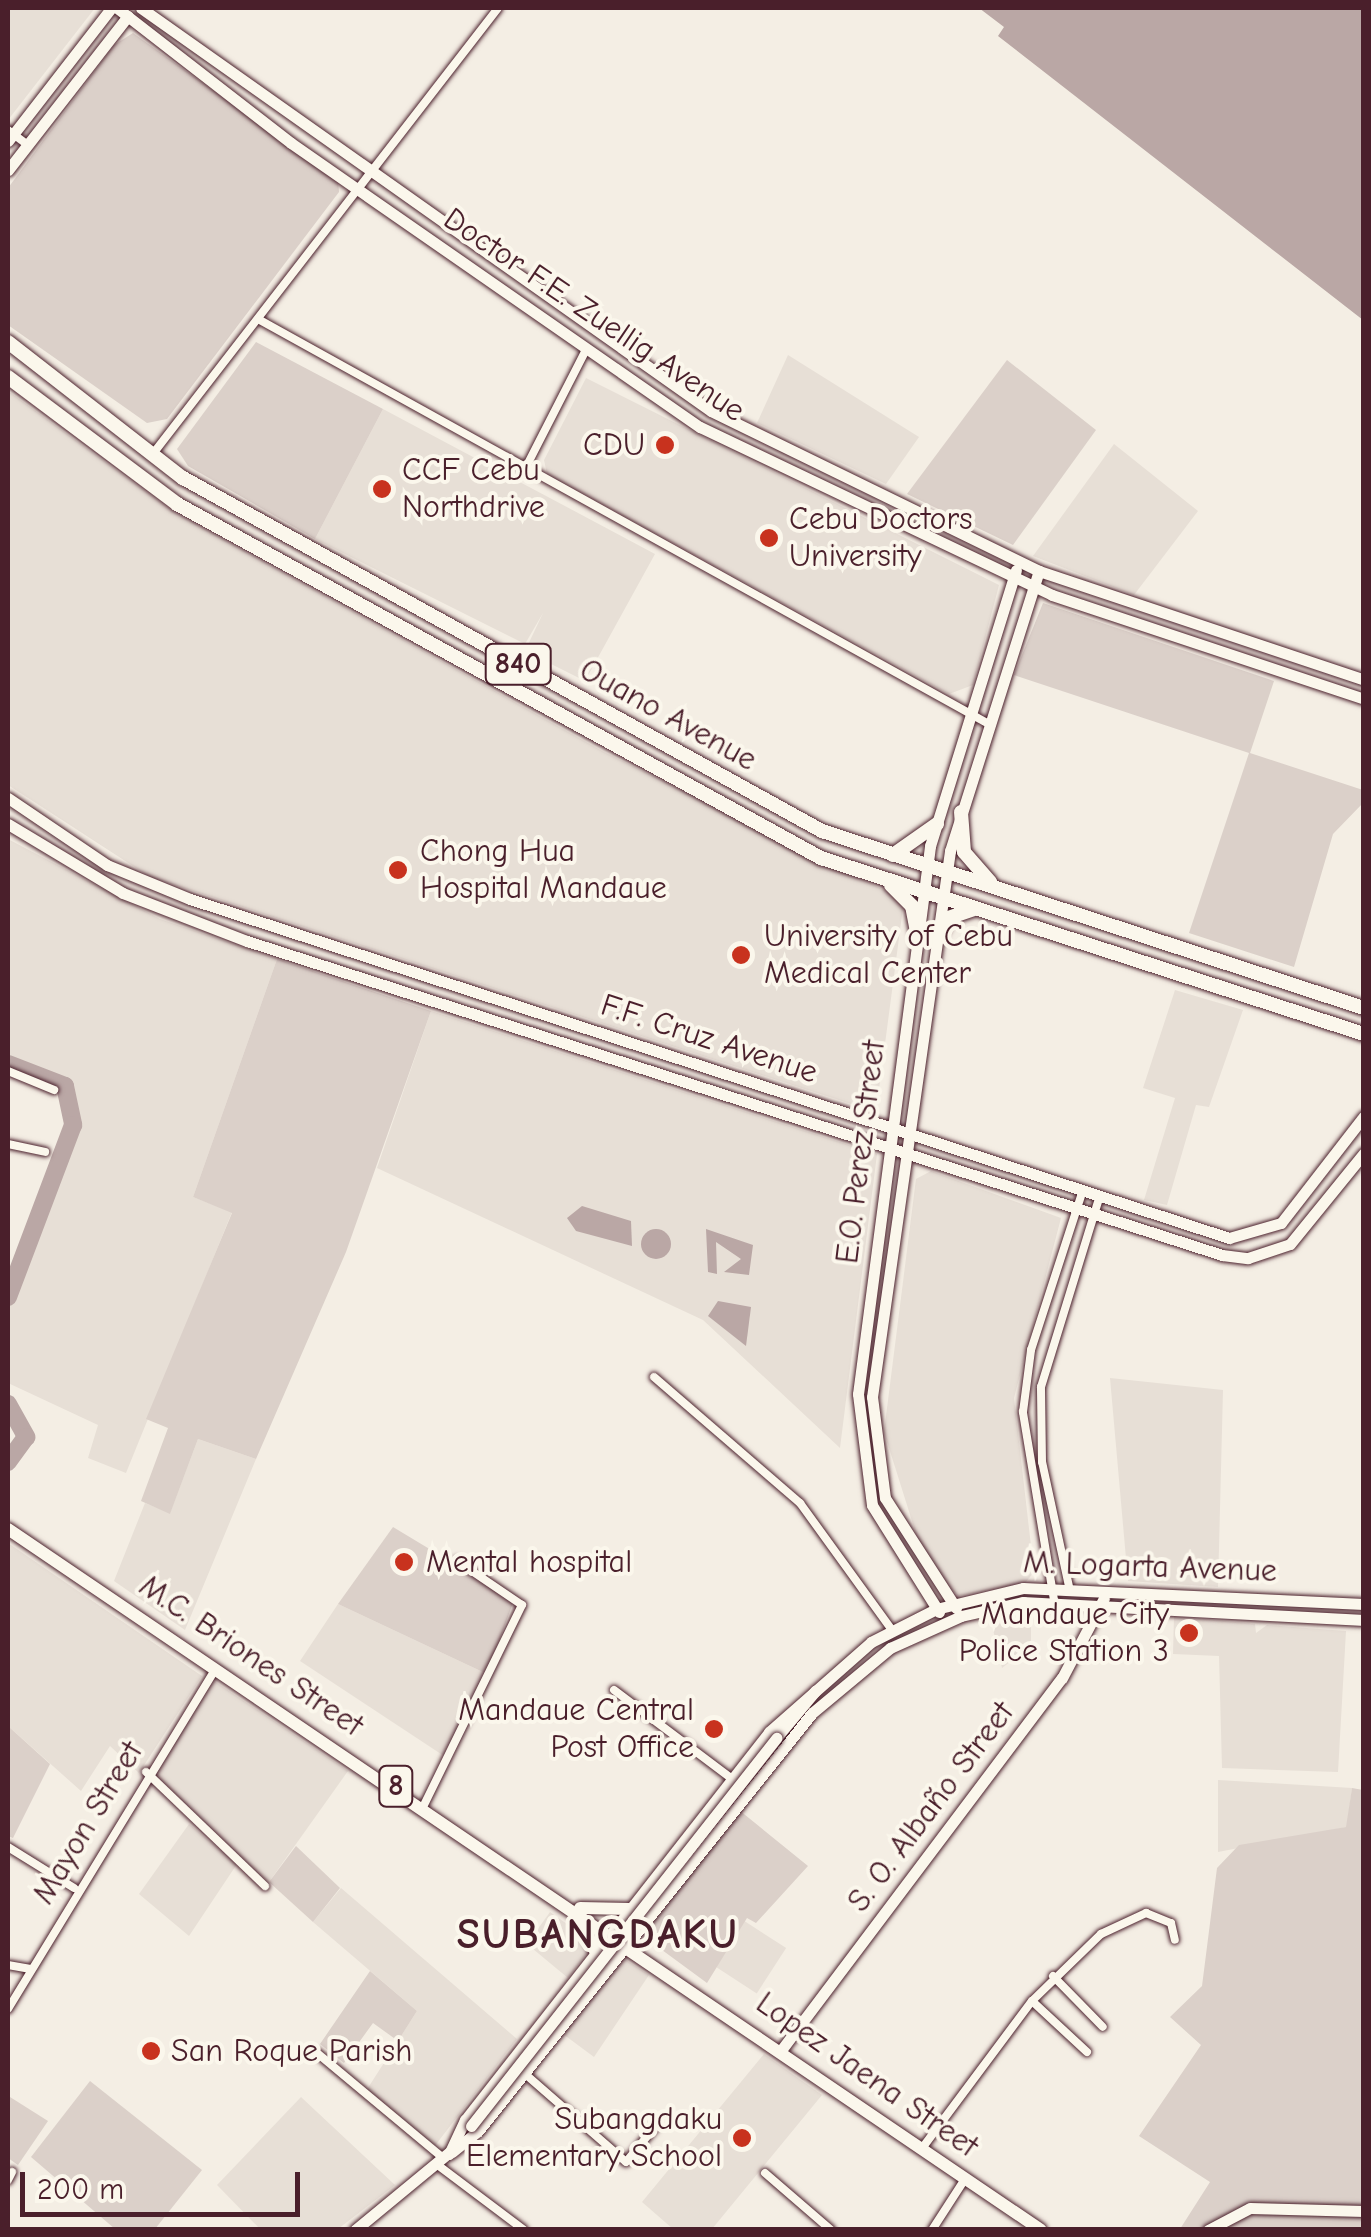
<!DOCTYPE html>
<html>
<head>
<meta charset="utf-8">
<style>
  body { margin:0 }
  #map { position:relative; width:1371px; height:2237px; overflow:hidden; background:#f4eee4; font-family:"Comic Neue",sans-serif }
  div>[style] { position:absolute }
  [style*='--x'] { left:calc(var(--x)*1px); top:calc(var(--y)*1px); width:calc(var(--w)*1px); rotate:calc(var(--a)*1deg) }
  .built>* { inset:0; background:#e7dfd6; transform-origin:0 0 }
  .green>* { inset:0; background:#dbd0c9 }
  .water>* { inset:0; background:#baa7a5 }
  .round { border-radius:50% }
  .river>* { height:18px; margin:-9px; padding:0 9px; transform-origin:9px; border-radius:9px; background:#baa7a5 }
  .roads { filter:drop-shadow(0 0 2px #4a1f2b) drop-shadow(0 0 2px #4a1f2b) }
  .street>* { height:8px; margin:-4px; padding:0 4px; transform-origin:4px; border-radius:4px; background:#fbf7ec }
  .secondary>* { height:11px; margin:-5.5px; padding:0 5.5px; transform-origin:5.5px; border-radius:5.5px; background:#fbf7ec }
  .primary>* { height:12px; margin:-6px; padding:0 6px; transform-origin:6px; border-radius:6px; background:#fbf7ec }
  .highway>* { height:14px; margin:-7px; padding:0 7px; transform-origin:7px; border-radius:7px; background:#fbf7ec }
  .bridges { filter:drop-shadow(0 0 2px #4a1f2b) drop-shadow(0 0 2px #4a1f2b) }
  .secondary-bridge>* { height:11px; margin:-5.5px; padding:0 5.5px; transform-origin:5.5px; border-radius:5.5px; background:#fbf7ec }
  .dots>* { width:28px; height:28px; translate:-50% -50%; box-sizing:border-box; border:5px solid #fbf7ec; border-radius:50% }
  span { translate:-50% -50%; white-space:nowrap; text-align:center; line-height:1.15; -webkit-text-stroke:8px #fbf7ec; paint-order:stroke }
  .shield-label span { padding:2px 8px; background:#fbf7ec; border:2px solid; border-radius:8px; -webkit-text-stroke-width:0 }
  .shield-label { font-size:30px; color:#4a1f2b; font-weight:700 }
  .street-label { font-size:32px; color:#4a1f2b }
  .poi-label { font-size:32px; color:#4a1f2b }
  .right { translate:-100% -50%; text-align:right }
  .left { translate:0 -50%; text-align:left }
  .district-label { font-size:42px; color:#4a1f2b; font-weight:700; letter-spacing:2.5px }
  .frame { position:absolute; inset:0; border:10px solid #4a1f2b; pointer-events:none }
  .scale { position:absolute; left:20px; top:2172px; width:280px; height:45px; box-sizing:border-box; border:5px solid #4a1f2b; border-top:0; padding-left:12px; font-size:30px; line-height:35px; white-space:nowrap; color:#4a1f2b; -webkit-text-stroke:8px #fbf7ec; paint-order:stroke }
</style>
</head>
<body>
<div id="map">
  <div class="built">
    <div style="clip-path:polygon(8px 8px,95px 8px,8px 120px)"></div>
    <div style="clip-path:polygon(788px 355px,919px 437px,886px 484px,757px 423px)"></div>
    <div style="clip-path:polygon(586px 378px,999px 585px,973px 685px,949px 694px,547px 474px,544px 460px)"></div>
    <div style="clip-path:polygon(8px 391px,174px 512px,604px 752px,904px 900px,876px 1112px,150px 877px,8px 785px)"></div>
    <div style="clip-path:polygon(383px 409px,655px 554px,585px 681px,525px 651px,543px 613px,525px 644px,315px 539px)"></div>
    <div style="clip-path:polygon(1114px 444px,1198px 511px,1134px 595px,1033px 556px)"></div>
    <div style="clip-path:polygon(8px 839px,160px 919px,277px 959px,193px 1197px,232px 1212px,126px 1473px,88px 1458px,98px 1425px,8px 1383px,8px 1303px,75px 1127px,66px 1086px,8px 1061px)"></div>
    <div style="clip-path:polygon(1175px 990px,1243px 1010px,1209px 1107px,1196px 1105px,1167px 1205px,1144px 1200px,1175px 1098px,1143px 1088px)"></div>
    <div style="clip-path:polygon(431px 1011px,877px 1154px,840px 1448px,703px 1320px,377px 1168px)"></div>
    <div style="clip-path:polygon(931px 1171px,1061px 1218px,1014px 1398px,1034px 1572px,1025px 1583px,958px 1596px,923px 1556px,884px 1432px,916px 1179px)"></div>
    <div style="clip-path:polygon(1110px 1378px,1223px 1390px,1218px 1587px,1128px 1581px)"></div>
    <div style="clip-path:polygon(198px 1439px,256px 1459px,185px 1630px,114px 1581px,145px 1503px,170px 1513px)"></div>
    <div style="clip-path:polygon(8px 1543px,202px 1676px,139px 1773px,110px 1746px,81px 1791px,8px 1726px)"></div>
    <div style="clip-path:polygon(338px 1604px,487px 1674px,444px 1756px,300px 1661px)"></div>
    <div style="clip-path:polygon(1174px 1616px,1255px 1624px,1256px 1633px,1267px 1625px,1346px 1631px,1338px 1772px,1222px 1768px,1219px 1656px,1173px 1654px)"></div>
    <div style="clip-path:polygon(1031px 1618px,1031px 1645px,1002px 1668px,992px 1625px)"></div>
    <div style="clip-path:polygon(214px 1681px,348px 1771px,269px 1882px,148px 1779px)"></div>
    <div style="clip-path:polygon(1218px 1780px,1352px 1788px,1347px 1827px,1218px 1852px)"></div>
    <div style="clip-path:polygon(189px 1824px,237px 1864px,189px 1936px,139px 1894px)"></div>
    <div style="clip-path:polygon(341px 1888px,517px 2039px,434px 2147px,366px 2091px,417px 2011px,313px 1922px)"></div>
    <div style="left:709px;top:1898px;width:92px;height:54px;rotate:33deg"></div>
    <div style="clip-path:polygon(550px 1912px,584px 1936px,588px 1951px,568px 1978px,527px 1944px)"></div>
    <div style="clip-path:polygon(621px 1957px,649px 1975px,594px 2057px,563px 2034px)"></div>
    <div style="clip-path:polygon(764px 2054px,822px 2095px,712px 2229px,673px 2229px,642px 2202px)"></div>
    <div style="clip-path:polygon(301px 2097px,395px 2185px,338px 2229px,260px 2229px,217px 2185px)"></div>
  </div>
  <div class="green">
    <div style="clip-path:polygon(133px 33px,338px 180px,339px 192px,167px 419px,147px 423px,8px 325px,8px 188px,114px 45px)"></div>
    <div style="clip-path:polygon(256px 342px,383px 409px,315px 539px,188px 466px,177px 449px)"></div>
    <div style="clip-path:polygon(1007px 360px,1096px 430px,1013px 545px,907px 494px)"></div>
    <div style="clip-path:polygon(1043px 603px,1274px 681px,1250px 753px,1363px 790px,1363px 803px,1333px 834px,1294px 967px,1189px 933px,1249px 753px,1014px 675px)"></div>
    <div style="clip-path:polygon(277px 959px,431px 1011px,346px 1252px,256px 1459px,198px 1439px,170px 1514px,141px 1501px,168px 1428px,146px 1419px,232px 1213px,193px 1197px)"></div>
    <div style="clip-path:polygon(393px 1527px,514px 1600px,487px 1674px,338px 1604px)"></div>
    <div style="clip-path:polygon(8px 1726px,50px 1764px,13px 1838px,8px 1836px)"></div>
    <div style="clip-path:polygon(1352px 1788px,1363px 1790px,1363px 2229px,1180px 2229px,1210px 2182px,1139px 2136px,1201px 2045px,1170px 2017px,1202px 1986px,1217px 1868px,1239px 1845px,1346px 1827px)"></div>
    <div style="clip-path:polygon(739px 1810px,808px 1866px,756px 1923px,747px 1918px,707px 1983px,643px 1936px)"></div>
    <div style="clip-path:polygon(296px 1846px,340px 1888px,313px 1922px,269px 1882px)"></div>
    <div style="clip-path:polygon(370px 1971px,417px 2011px,398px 2041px,373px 2023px,344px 2063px,320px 2044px)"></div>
    <div style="clip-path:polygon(90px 2081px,202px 2170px,155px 2229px,115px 2229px,31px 2157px)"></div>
    <div style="clip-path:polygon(10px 2097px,48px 2121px,18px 2165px,8px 2158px)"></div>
  </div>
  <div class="water">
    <div style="clip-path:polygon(979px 8px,1363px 8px,1363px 320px,998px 36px,1004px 27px)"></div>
    <div style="clip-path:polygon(582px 1206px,631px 1221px,632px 1246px,576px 1231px,567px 1218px)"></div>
    <div class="round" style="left:641px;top:1229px;width:30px;height:30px"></div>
    <div style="clip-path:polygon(706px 1229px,753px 1245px,749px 1275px,724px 1272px,741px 1259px,716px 1242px,717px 1274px,708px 1272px)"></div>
    <div style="clip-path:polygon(718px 1301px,751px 1307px,746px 1346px,708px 1316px)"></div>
  </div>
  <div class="river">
    <div style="--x:8;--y:1064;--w:61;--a:21.1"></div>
    <div style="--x:65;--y:1086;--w:40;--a:78"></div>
    <div style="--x:73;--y:1125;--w:184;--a:110.7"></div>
    <div style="--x:8;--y:1404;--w:38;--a:61"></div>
    <div style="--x:26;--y:1437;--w:31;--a:126"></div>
  </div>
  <div class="roads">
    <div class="street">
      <div style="--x:8;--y:130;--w:25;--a:37"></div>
      <div style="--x:258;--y:319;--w:836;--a:28.99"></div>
      <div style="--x:152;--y:455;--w:565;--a:-52.26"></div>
      <div style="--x:524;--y:471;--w:138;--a:-62.9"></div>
      <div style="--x:8;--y:1071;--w:50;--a:22.4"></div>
      <div style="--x:8;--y:1144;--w:38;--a:12"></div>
      <div style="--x:654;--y:1377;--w:193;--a:40.8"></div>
      <div style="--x:800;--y:1503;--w:157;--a:54.1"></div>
      <div style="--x:1070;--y:1591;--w:132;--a:-102.2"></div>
      <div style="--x:1042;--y:1462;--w:75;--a:-90.8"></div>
      <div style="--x:1041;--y:1387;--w:198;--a:-72.9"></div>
      <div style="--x:1054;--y:1600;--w:191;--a:-99.4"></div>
      <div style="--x:1023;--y:1412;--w:63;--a:-82.6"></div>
      <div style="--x:1031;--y:1350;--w:165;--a:-72"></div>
      <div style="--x:614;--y:1690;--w:148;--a:37"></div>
      <div style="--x:146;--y:1772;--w:165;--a:43.8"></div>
      <div style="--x:424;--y:1805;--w:223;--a:-63.9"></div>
      <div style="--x:522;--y:1605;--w:78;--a:-145.9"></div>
      <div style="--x:8;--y:1847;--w:78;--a:31.8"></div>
      <div style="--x:8;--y:1965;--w:23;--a:10"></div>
      <div style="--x:1053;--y:1976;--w:71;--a:45.6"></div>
      <div style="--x:1032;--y:2001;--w:75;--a:42.8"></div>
      <div style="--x:8;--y:2009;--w:399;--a:-58.6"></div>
      <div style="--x:317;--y:2053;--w:165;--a:39.8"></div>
      <div style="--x:524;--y:2073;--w:135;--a:41.1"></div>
      <div style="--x:626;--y:2162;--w:44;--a:-50.5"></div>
      <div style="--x:923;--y:2147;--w:182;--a:-53.3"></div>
      <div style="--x:1032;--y:2001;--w:96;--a:-44.2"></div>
      <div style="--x:1101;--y:1934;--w:50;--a:-25"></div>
      <div style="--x:1146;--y:1913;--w:27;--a:22"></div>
      <div style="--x:1171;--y:1923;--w:17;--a:77"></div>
      <div style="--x:439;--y:2166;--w:106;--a:37"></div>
      <div style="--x:765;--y:2173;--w:87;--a:40.8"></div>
      <div style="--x:8;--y:2180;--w:9;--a:-63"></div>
      <div style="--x:932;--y:2230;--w:61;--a:-57.1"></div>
    </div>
    <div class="secondary">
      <div style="--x:117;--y:8;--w:220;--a:37.8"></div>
      <div style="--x:291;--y:143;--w:498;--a:34.8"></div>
      <div style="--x:700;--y:427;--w:390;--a:25.5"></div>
      <div style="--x:1052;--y:595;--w:329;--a:18.4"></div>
      <div style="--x:141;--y:8;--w:698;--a:35.26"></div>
      <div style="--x:711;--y:411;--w:365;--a:26"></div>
      <div style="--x:1039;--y:571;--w:343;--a:18.5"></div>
      <div style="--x:8;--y:141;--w:168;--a:-52.2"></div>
      <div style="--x:8;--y:170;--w:195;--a:-52.1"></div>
      <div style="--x:8;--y:798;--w:120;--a:34.1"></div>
      <div style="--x:107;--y:865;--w:90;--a:22.3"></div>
      <div style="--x:190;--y:899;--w:1093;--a:18.07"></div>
      <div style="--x:1229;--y:1238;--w:54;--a:-16.1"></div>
      <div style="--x:1281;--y:1223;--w:135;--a:-52.2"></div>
      <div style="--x:8;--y:824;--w:134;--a:31"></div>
      <div style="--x:123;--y:893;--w:133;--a:21.2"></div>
      <div style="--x:247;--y:941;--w:1024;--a:17.85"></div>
      <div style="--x:1222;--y:1255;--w:26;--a:7"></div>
      <div style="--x:1248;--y:1258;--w:44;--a:-18.4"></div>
      <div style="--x:1290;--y:1244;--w:117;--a:-50.9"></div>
      <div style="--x:956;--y:1608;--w:131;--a:-122.8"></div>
      <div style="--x:885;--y:1498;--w:102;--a:-97.3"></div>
      <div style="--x:872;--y:1397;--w:552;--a:-81.87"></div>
      <div style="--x:950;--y:851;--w:294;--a:-72.4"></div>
      <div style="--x:939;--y:1612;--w:126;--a:-122.1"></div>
      <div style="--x:872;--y:1505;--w:112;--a:-97.2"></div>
      <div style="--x:858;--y:1394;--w:553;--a:-82.51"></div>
      <div style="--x:930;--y:846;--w:289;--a:-72.7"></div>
      <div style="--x:776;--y:1738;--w:62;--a:-50.2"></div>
      <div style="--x:782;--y:2049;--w:465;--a:-53"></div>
      <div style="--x:1062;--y:1678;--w:90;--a:-62.3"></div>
      <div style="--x:452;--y:2152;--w:33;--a:-39"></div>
      <div style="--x:478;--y:2131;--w:535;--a:-51.37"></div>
      <div style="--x:812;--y:1713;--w:102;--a:-39.8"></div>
      <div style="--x:890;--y:1648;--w:78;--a:-24.3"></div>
      <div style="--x:961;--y:1616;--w:64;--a:-12.7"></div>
      <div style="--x:1023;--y:1602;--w:341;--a:3"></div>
      <div style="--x:449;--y:2154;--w:38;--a:-65"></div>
      <div style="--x:465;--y:2120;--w:493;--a:-51.9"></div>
      <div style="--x:769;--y:1732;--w:136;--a:-41.4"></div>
      <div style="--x:871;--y:1642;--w:73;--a:-26.9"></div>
      <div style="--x:936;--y:1609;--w:89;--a:-13.6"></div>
      <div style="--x:1023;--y:1588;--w:341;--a:2.7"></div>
      <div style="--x:355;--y:2230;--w:126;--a:-39.5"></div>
      <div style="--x:1208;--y:2230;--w:47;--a:-27.6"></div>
      <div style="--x:1250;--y:2208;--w:114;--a:1.5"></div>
    </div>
    <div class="primary">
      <div style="--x:8;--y:1529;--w:1248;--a:34.16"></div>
      <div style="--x:580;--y:1908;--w:50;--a:1.1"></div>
      <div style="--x:577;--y:1913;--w:44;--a:64.6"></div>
    </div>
    <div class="highway">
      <div style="--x:8;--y:342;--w:222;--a:37.9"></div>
      <div style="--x:183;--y:478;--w:730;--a:28.92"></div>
      <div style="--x:822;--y:831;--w:570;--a:18.09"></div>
      <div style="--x:8;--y:377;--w:211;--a:36.9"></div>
      <div style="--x:177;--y:504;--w:735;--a:28.8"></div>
      <div style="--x:821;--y:858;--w:571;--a:17.96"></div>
      <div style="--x:961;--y:812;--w:40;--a:85.7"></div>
      <div style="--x:964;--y:852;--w:40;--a:49"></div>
      <div style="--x:893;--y:855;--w:54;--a:-35.2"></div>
      <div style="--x:891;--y:885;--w:30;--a:45"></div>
      <div style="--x:912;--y:906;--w:31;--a:79"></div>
      <div style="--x:936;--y:941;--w:26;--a:-62"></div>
      <div style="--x:948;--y:918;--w:28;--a:-19"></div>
    </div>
  </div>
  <div class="bridges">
    <div class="secondary-bridge">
      <div style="--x:471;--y:2126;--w:494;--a:-51.8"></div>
    </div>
  </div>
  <div class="dots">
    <div style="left:665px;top:445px;background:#c8321e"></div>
    <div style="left:382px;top:489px;background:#c8321e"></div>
    <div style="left:769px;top:538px;background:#c8321e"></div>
    <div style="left:398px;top:870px;background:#c8321e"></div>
    <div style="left:741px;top:955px;background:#c8321e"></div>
    <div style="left:404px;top:1562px;background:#c8321e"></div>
    <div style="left:1189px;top:1633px;background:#c8321e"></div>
    <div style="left:714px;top:1729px;background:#c8321e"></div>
    <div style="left:151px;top:2051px;background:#c8321e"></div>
    <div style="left:742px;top:2138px;background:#c8321e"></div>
  </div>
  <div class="shield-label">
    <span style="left:518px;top:664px">840</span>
    <span style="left:396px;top:1786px">8</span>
  </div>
  <div class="street-label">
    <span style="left:594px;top:315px;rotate:34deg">Doctor F.E. Zuellig Avenue</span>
    <span style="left:668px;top:715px;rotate:29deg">Ouano Avenue</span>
    <span style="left:709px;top:1039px;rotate:18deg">F.F. Cruz Avenue</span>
    <span style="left:861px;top:1152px;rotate:-83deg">E.O. Perez Street</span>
    <span style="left:1150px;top:1567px;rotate:2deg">M. Logarta Avenue</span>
    <span style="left:251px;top:1656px;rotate:34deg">M.C. Briones Street</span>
    <span style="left:931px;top:1807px;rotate:-53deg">S. O. Albaño Street</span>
    <span style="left:88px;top:1823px;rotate:-59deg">Mayon Street</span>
    <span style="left:867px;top:2075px;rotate:35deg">Lopez Jaena Street</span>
  </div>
  <div class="poi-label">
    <span class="right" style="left:645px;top:445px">CDU</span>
    <span class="left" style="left:402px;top:489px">CCF Cebu<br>Northdrive</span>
    <span class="left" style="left:789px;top:538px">Cebu Doctors<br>University</span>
    <span class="left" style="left:420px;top:870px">Chong Hua<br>Hospital Mandaue</span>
    <span class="left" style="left:764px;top:955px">University of Cebu<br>Medical Center</span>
    <span class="left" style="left:426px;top:1562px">Mental hospital</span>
    <span class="right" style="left:1169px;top:1633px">Mandaue City<br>Police Station 3</span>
    <span class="right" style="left:694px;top:1729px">Mandaue Central<br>Post Office</span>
    <span class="left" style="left:171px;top:2051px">San Roque Parish</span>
    <span class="right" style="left:722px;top:2138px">Subangdaku<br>Elementary School</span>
  </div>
  <div class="district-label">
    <span style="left:598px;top:1935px">SUBANGDAKU</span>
  </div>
  <div class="frame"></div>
  <div class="scale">200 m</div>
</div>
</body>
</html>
